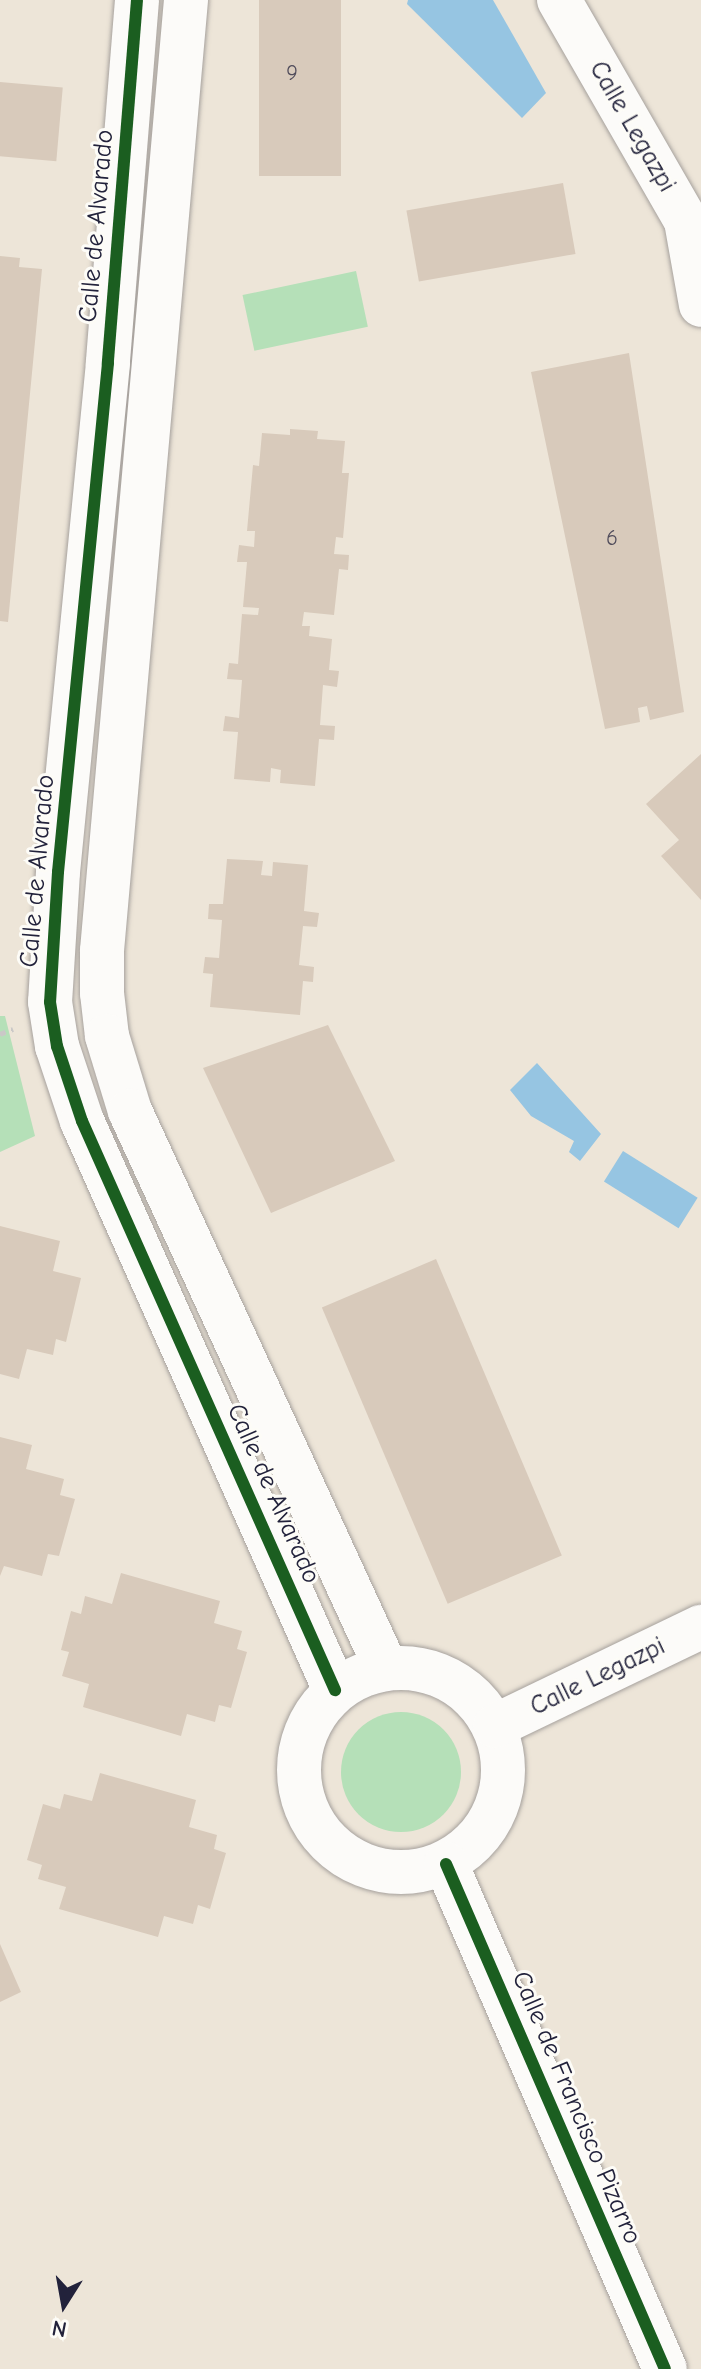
<!DOCTYPE html>
<html>
<head>
<meta charset="utf-8">
<style>
  body { margin:0 }
  #map { position:relative; width:701px; height:2369px; overflow:hidden; background:#ede5d8; font-family:"Comic Neue",sans-serif }
  div>[style] { position:absolute }
  [style*='--x'] { left:calc(var(--x)*1px); top:calc(var(--y)*1px); width:calc(var(--w)*1px); rotate:calc(var(--a)*1deg) }
  .green>* { inset:0; background:#b5e0b8; transform-origin:0 0 }
  .round { border-radius:50% }
  .water>* { inset:0; background:#96c5e2; transform-origin:0 0 }
  .building>* { inset:0; background:#d8cabb; transform-origin:0 0 }
  .path>* { height:5px; margin-top:-2.5px; transform-origin:0; background:repeating-linear-gradient(90deg,#cac8c7 0 6px,transparent 0 12px) }
  .roads { filter:drop-shadow(0 0 2px #a6a19d) drop-shadow(0 0 2px #a6a19d) }
  .minor>* { height:44px; margin:-22px; padding:0 22px; transform-origin:22px; border-radius:22px; background:#fcfbf9 }
  .minor>.ring { margin:-22px; padding:0; box-sizing:content-box; background:none; border:44px solid #fcfbf9; border-radius:50% }
  .cycleway>* { height:12px; margin:-6px; padding:0 6px; transform-origin:6px; border-radius:6px; background:#1b5e20 }
  span { translate:-50% -50%; white-space:nowrap; text-align:center; line-height:1.15; -webkit-text-stroke:6px #fdfcf7; paint-order:stroke }
  .number-label { font-size:22px; color:#504c5b }
  .number-label span { -webkit-text-stroke-width:0 }
  .street-label { font-size:26px; color:#22223b }
  .north { position:absolute; left:24px; top:2265px; width:80px; height:80px; -webkit-text-stroke:6px #fdfcf7; paint-order:stroke; rotate:191deg; font-size:22px; font-weight:700; line-height:32px; text-align:center; color:#22223b }
  .north::after { content:''; display:block; margin:auto; width:28px; height:36px; background:#22223b; clip-path:polygon(50% 0,100% 100%,50% 72%,0 100%) }
</style>
</head>
<body>
<div id="map">
  <div class="green">
    <div style="left:356px;top:271px;width:57px;height:116px;rotate:78deg"></div>
    <div style="clip-path:polygon(0 1016px,5px 1016px,35px 1136px,0 1152px)"></div>
    <div class="round" style="left:341px;top:1712px;width:120px;height:120px"></div>
  </div>
  <div class="water">
    <div style="clip-path:polygon(408px 0,493px 0,546px 93px,522px 118px,407px 4px)"></div>
    <div style="clip-path:polygon(537px 1063px,601px 1134px,580px 1161px,569px 1152px,574px 1141px,531px 1116px,510px 1090px)"></div>
    <div style="left:623px;top:1151px;width:88px;height:36px;rotate:32deg"></div>
  </div>
  <div class="building">
    <div style="left:259px;top:0;width:82px;height:176px"></div>
    <div style="left:0;top:82px;width:63px;height:74px;rotate:5deg"></div>
    <div style="left:563px;top:183px;width:72px;height:159px;rotate:80deg"></div>
    <div style="clip-path:polygon(0 256px,20px 258px,19px 267px,42px 269px,8px 622px,0 621px)"></div>
    <div style="clip-path:polygon(629px 353px,684px 712px,650px 720px,647px 706px,638px 708px,640px 722px,605px 729px,531px 372px)"></div>
    <div style="clip-path:polygon(290px 429px,318px 431px,317px 439px,345px 441px,342px 473px,349px 473px,343px 538px,336px 537px,334px 554px,349px 555px,348px 570px,339px 569px,334px 615px,304px 612px,302px 626px,310px 626px,309px 636px,332px 639px,329px 670px,339px 671px,337px 687px,323px 685px,320px 725px,335px 726px,334px 740px,319px 739px,315px 786px,280px 783px,281px 770px,271px 768px,270px 782px,234px 779px,238px 732px,223px 731px,225px 716px,239px 718px,242px 680px,227px 679px,229px 663px,238px 664px,242px 614px,258px 615px,259px 608px,243px 607px,247px 562px,237px 562px,239px 545px,254px 547px,255px 531px,247px 531px,253px 465px,259px 466px,262px 433px,290px 435px)"></div>
    <div style="clip-path:polygon(701px 754px,701px 900px,661px 856px,679px 840px,646px 804px)"></div>
    <div style="clip-path:polygon(227px 859px,263px 861px,261px 875px,272px 876px,273px 862px,308px 865px,304px 911px,319px 913px,317px 927px,303px 926px,299px 965px,314px 967px,313px 982px,303px 981px,300px 1015px,210px 1007px,213px 974px,203px 973px,205px 957px,219px 958px,222px 920px,208px 919px,209px 904px,223px 904px)"></div>
    <div style="clip-path:polygon(328px 1025px,395px 1161px,271px 1213px,203px 1068px)"></div>
    <div style="clip-path:polygon(0 1226px,60px 1241px,53px 1271px,81px 1278px,66px 1342px,56px 1339px,53px 1355px,27px 1349px,19px 1379px,0 1374px)"></div>
    <div style="left:436px;top:1259px;width:322px;height:124px;rotate:67deg"></div>
    <div style="clip-path:polygon(0 1437px,32px 1445px,26px 1469px,64px 1479px,60px 1495px,75px 1499px,59px 1556px,48px 1554px,42px 1576px,4px 1566px,0 1576px)"></div>
    <div style="clip-path:polygon(121px 1573px,220px 1601px,214px 1623px,242px 1631px,237px 1649px,247px 1652px,231px 1708px,219px 1705px,215px 1722px,187px 1714px,181px 1736px,83px 1707px,89px 1684px,62px 1676px,69px 1652px,61px 1650px,71px 1611px,81px 1614px,85px 1596px,112px 1604px)"></div>
    <div style="clip-path:polygon(100px 1773px,196px 1800px,189px 1827px,217px 1835px,214px 1849px,226px 1853px,210px 1909px,198px 1905px,193px 1924px,164px 1916px,158px 1937px,59px 1909px,66px 1887px,38px 1879px,42px 1865px,27px 1860px,43px 1804px,60px 1809px,64px 1794px,92px 1801px)"></div>
    <div style="clip-path:polygon(0 1944px,21px 1992px,0 2002px)"></div>
  </div>
  <div class="path">
    <div style="--x:0;--y:1034;--w:14;--a:-21"></div>
  </div>
  <div class="roads">
    <div class="minor">
      <div style="--x:137;--y:0;--w:364;--a:94.6"></div>
      <div style="--x:108;--y:363;--w:511;--a:95.61"></div>
      <div style="--x:58;--y:872;--w:130;--a:93.5"></div>
      <div style="--x:50;--y:1002;--w:45;--a:81"></div>
      <div style="--x:57;--y:1046;--w:79;--a:71.6"></div>
      <div style="--x:82;--y:1121;--w:623;--a:66.03"></div>
      <div style="--x:186;--y:0;--w:955;--a:95.05"></div>
      <div style="--x:102;--y:951;--w:42;--a:90"></div>
      <div style="--x:102;--y:993;--w:43;--a:83.4"></div>
      <div style="--x:107;--y:1036;--w:78;--a:73"></div>
      <div style="--x:130;--y:1111;--w:613;--a:65.32"></div>
      <div style="--x:559;--y:0;--w:255;--a:60.1"></div>
      <div style="--x:686;--y:221;--w:85;--a:79.9"></div>
      <div class="ring" style="left:299px;top:1668px;width:160px;height:160px"></div>
      <div style="--x:495;--y:1726;--w:229;--a:-25.7"></div>
      <div style="--x:446;--y:1864;--w:550;--a:66.56"></div>
    </div>
  </div>
  <div class="cycleway">
    <div style="--x:137;--y:0;--w:364;--a:94.6"></div>
    <div style="--x:108;--y:363;--w:511;--a:95.61"></div>
    <div style="--x:58;--y:872;--w:130;--a:93.5"></div>
    <div style="--x:50;--y:1002;--w:45;--a:81"></div>
    <div style="--x:57;--y:1046;--w:79;--a:71.6"></div>
    <div style="--x:82;--y:1121;--w:623;--a:66.03"></div>
    <div style="--x:446;--y:1864;--w:550;--a:66.56"></div>
  </div>
  <div class="number-label">
    <span style="left:292px;top:74px">9</span>
    <span style="left:612px;top:539px">6</span>
  </div>
  <div class="street-label">
    <span style="left:632px;top:127px;rotate:60deg">Calle Legazpi</span>
    <span style="left:97px;top:226px;rotate:-85deg">Calle de Alvarado</span>
    <span style="left:38px;top:871px;rotate:-85deg">Calle de Alvarado</span>
    <span style="left:273px;top:1494px;rotate:66deg">Calle de Alvarado</span>
    <span style="left:598px;top:1677px;rotate:-26deg">Calle Legazpi</span>
    <span style="left:576px;top:2108px;rotate:67deg">Calle de Francisco Pizarro</span>
  </div>
  <div class="north">N</div>
</div>
</body>
</html>
